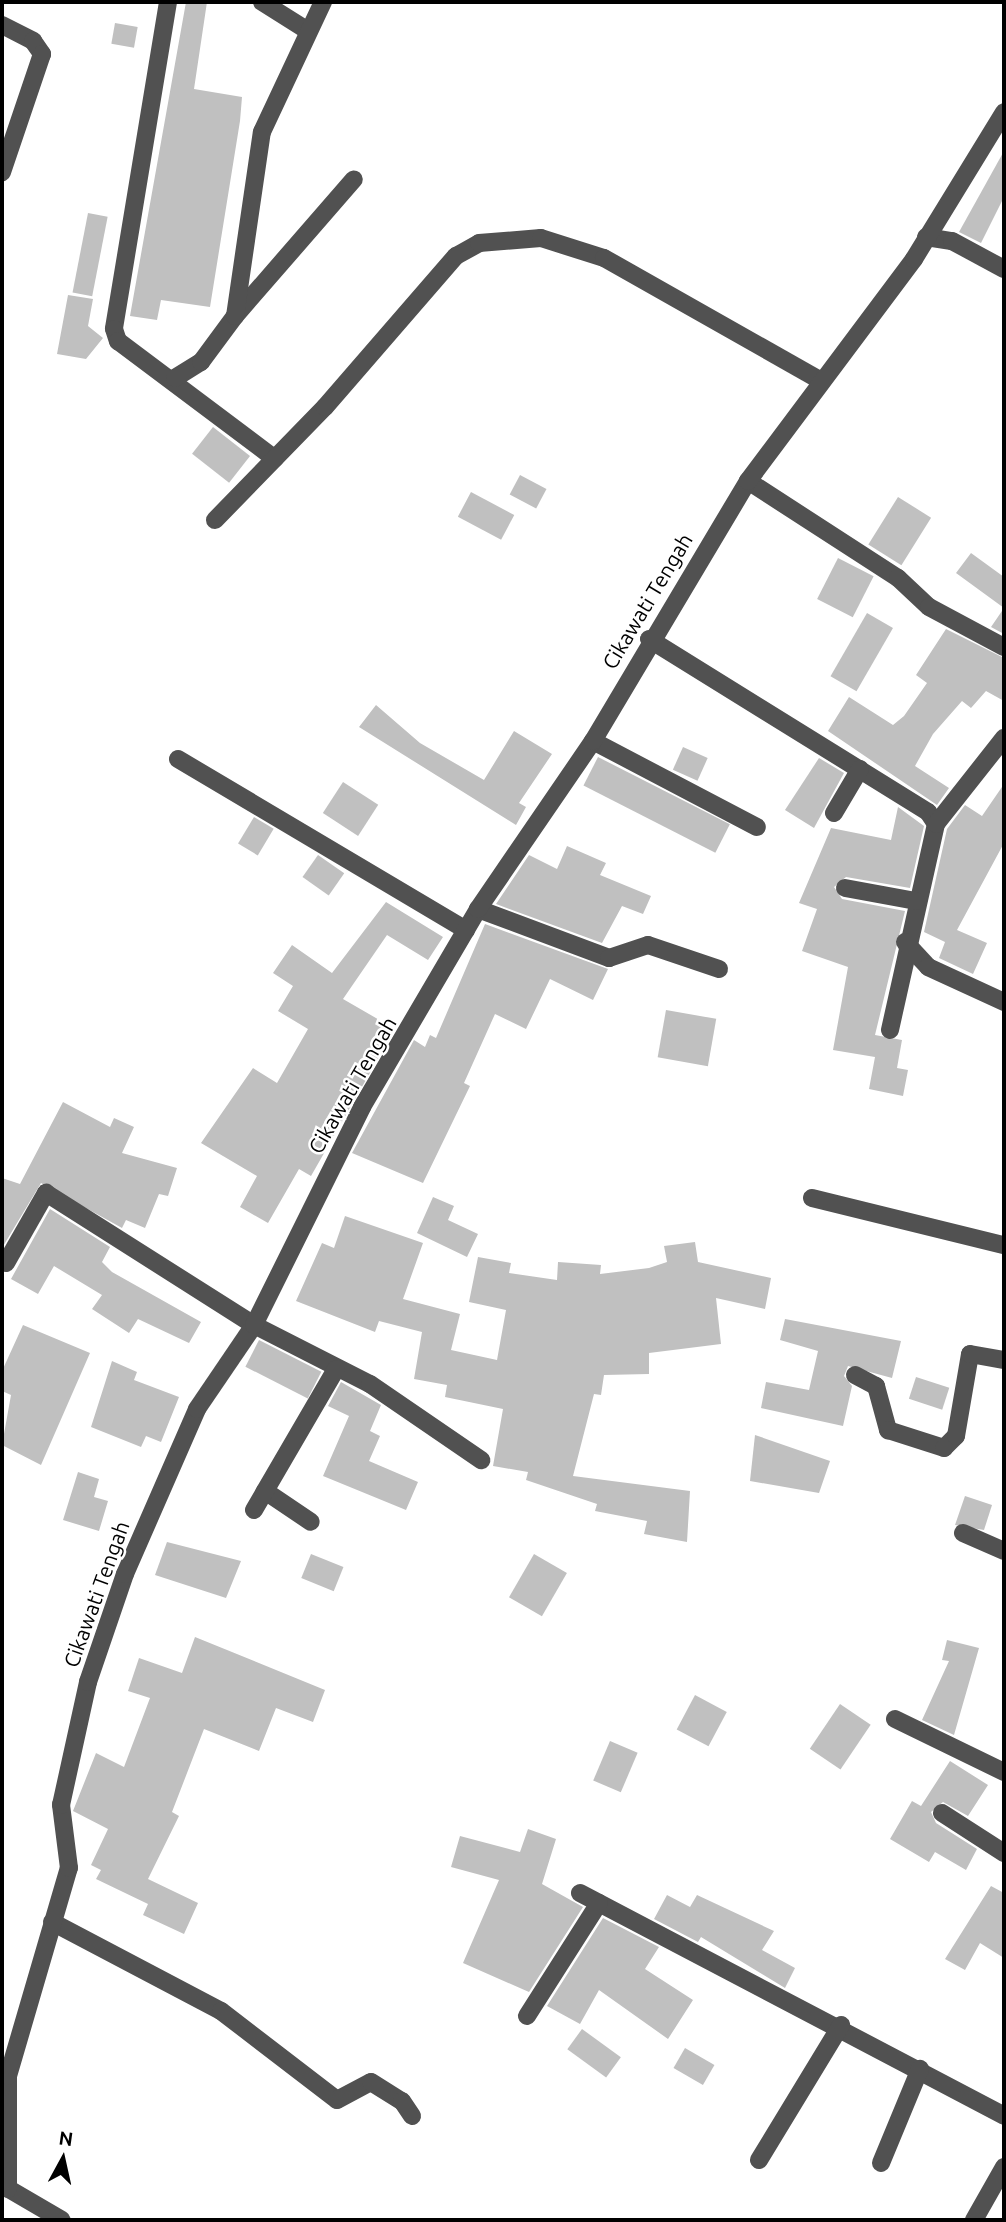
<!DOCTYPE html>
<html>
<head>
<meta charset="utf-8">
<style>
  body { margin:0 }
  #map { position:relative; width:1006px; height:2222px; overflow:hidden; background:#fff; font-family:Ubuntu,sans-serif }
  div>[style] { position:absolute }
  [style*='--x'] { left:calc(var(--x)*1px); top:calc(var(--y)*1px); width:calc(var(--w)*1px); rotate:calc(var(--a)*1deg) }
  .building>* { inset:0; background:#c0c0c0; transform-origin:0 0 }
  .minor>* { height:18px; margin:-9px; padding:0 9px; transform-origin:9px; border-radius:9px; background:#515151 }
  span { translate:-50% -50%; white-space:nowrap; text-align:center; line-height:1.15; -webkit-text-stroke:5px #fff; paint-order:stroke }
  .street-label { font-size:21px; color:#000 }
  .frame { position:absolute; inset:0; border:4px solid #000; pointer-events:none }
  .north { position:absolute; left:28px; top:2124px; width:70px; height:70px; -webkit-text-stroke:5px #fff; paint-order:stroke; rotate:8deg; font-size:19px; font-weight:700; line-height:28px; text-align:center; color:#000 }
  .north::after { content:''; display:block; margin:auto; width:24px; height:32px; background:#000; clip-path:polygon(50% 0,100% 100%,50% 72%,0 100%) }
</style>
</head>
<body>
<div id="map">
  <div class="building">
    <div style="clip-path:polygon(186px 2px,207px 2px,194px 89px,242px 97px,240px 121px,210px 307px,161px 300px,157px 320px,130px 316px)"></div>
    <div style="left:115px;top:23px;width:23px;height:21px;rotate:10deg"></div>
    <div style="clip-path:polygon(1004px 151px,1004px 197px,981px 243px,959px 232px)"></div>
    <div style="left:88px;top:213px;width:20px;height:81px;rotate:11deg"></div>
    <div style="clip-path:polygon(68px 295px,93px 299px,88px 326px,103px 338px,86px 359px,57px 354px)"></div>
    <div style="left:213px;top:427px;width:47px;height:34px;rotate:38deg"></div>
    <div style="left:520px;top:475px;width:30px;height:22px;rotate:28deg"></div>
    <div style="left:471px;top:492px;width:49px;height:28px;rotate:28deg"></div>
    <div style="left:898px;top:497px;width:39px;height:56px;rotate:32deg"></div>
    <div style="clip-path:polygon(971px 553px,1004px 577px,1004px 634px,991px 627px,1004px 608px,956px 573px)"></div>
    <div style="left:838px;top:558px;width:40px;height:46px;rotate:27deg"></div>
    <div style="left:867px;top:613px;width:30px;height:73px;rotate:30deg"></div>
    <div style="clip-path:polygon(946px 629px,1004px 658px,1004px 701px,986px 691px,971px 708px,962px 701px,933px 734px,915px 766px,949px 788px,937px 805px,828px 731px,849px 697px,893px 725px,904px 716px,927px 683px,916px 675px)"></div>
    <div style="clip-path:polygon(376px 705px,420px 743px,484px 780px,514px 731px,552px 754px,519px 803px,526px 807px,516px 825px,359px 727px)"></div>
    <div style="left:683px;top:747px;width:27px;height:25px;rotate:24deg"></div>
    <div style="left:598px;top:757px;width:148px;height:32px;rotate:27deg"></div>
    <div style="clip-path:polygon(819px 758px,844px 773px,814px 828px,785px 810px)"></div>
    <div style="left:343px;top:782px;width:42px;height:37px;rotate:33deg"></div>
    <div style="clip-path:polygon(1004px 784px,1004px 843px,957px 930px,987px 943px,973px 974px,939px 958px,945px 942px,924px 932px,947px 829px,965px 805px,982px 816px)"></div>
    <div style="clip-path:polygon(898px 807px,924px 826px,910px 888px,846px 877px,834px 887px,842px 899px,905px 911px,875px 1035px,902px 1040px,897px 1068px,908px 1070px,903px 1096px,869px 1089px,875px 1057px,833px 1050px,848px 967px,802px 951px,817px 909px,799px 903px,831px 828px,891px 840px)"></div>
    <div style="left:254px;top:817px;width:23px;height:31px;rotate:31deg"></div>
    <div style="clip-path:polygon(567px 846px,606px 863px,600px 875px,651px 896px,643px 914px,622px 906px,602px 943px,496px 904px,529px 855px,557px 869px)"></div>
    <div style="left:318px;top:855px;width:32px;height:27px;rotate:35deg"></div>
    <div style="clip-path:polygon(386px 902px,443px 937px,428px 960px,387px 935px,343px 999px,395px 1029px,311px 1176px,299px 1169px,268px 1223px,240px 1207px,257px 1176px,201px 1143px,253px 1068px,277px 1083px,308px 1029px,278px 1011px,293px 986px,273px 973px,292px 945px,332px 973px)"></div>
    <div style="clip-path:polygon(485px 924px,608px 969px,593px 1000px,550px 979px,526px 1029px,495px 1014px,464px 1083px,470px 1086px,423px 1183px,352px 1153px,414px 1040px,425px 1047px,430px 1035px,436px 1038px)"></div>
    <div style="left:666px;top:1010px;width:51px;height:48px;rotate:10deg"></div>
    <div style="clip-path:polygon(63px 1102px,110px 1127px,114px 1118px,134px 1127px,122px 1153px,177px 1168px,168px 1196px,159px 1194px,145px 1228px,126px 1220px,122px 1228px,41px 1183px,2px 1248px,2px 1178px,20px 1184px)"></div>
    <div style="clip-path:polygon(433px 1197px,454px 1206px,448px 1220px,478px 1234px,467px 1257px,417px 1233px)"></div>
    <div style="clip-path:polygon(50px 1209px,110px 1247px,102px 1262px,112px 1272px,201px 1322px,189px 1343px,138px 1319px,129px 1333px,92px 1309px,102px 1295px,54px 1266px,38px 1294px,11px 1279px)"></div>
    <div style="clip-path:polygon(345px 1216px,423px 1243px,403px 1299px,460px 1314px,451px 1350px,497px 1360px,506px 1310px,469px 1302px,478px 1257px,511px 1263px,509px 1273px,557px 1280px,558px 1262px,601px 1265px,600px 1274px,649px 1268px,667px 1262px,664px 1246px,695px 1242px,698px 1262px,771px 1278px,765px 1309px,716px 1298px,721px 1344px,649px 1353px,649px 1374px,604px 1375px,601px 1395px,594px 1394px,573px 1476px,690px 1491px,687px 1542px,644px 1534px,647px 1521px,595px 1511px,597px 1504px,526px 1480px,528px 1472px,493px 1466px,503px 1409px,445px 1397px,447px 1385px,414px 1379px,422px 1332px,379px 1321px,375px 1332px,296px 1301px,322px 1243px,334px 1248px)"></div>
    <div style="clip-path:polygon(785px 1319px,901px 1341px,892px 1378px,848px 1366px,844px 1376px,852px 1386px,843px 1426px,761px 1408px,766px 1382px,809px 1390px,818px 1351px,780px 1340px)"></div>
    <div style="clip-path:polygon(23px 1325px,90px 1353px,41px 1465px,2px 1445px,11px 1395px,2px 1391px,2px 1371px)"></div>
    <div style="left:259px;top:1340px;width:70px;height:30px;rotate:27deg"></div>
    <div style="clip-path:polygon(112px 1361px,137px 1372px,134px 1380px,179px 1397px,161px 1442px,146px 1436px,141px 1447px,91px 1427px)"></div>
    <div style="left:916px;top:1377px;width:35px;height:23px;rotate:18deg"></div>
    <div style="clip-path:polygon(341px 1382px,381px 1405px,370px 1431px,380px 1436px,369px 1461px,418px 1482px,406px 1510px,323px 1476px,349px 1416px,328px 1406px)"></div>
    <div style="clip-path:polygon(755px 1435px,830px 1461px,819px 1493px,750px 1481px)"></div>
    <div style="clip-path:polygon(78px 1472px,99px 1479px,94px 1497px,108px 1501px,99px 1531px,63px 1520px)"></div>
    <div style="clip-path:polygon(965px 1496px,992px 1505px,984px 1530px,955px 1525px)"></div>
    <div style="clip-path:polygon(167px 1542px,241px 1561px,226px 1598px,155px 1575px)"></div>
    <div style="left:311px;top:1554px;width:35px;height:26px;rotate:22deg"></div>
    <div style="left:534px;top:1554px;width:38px;height:50px;rotate:30deg"></div>
    <div style="clip-path:polygon(195px 1637px,325px 1690px,313px 1722px,276px 1708px,259px 1751px,204px 1729px,172px 1812px,179px 1816px,148px 1879px,198px 1903px,184px 1934px,143px 1915px,148px 1904px,96px 1879px,101px 1870px,91px 1865px,108px 1829px,73px 1811px,96px 1753px,124px 1767px,150px 1698px,128px 1691px,139px 1658px,182px 1673px)"></div>
    <div style="clip-path:polygon(947px 1640px,979px 1648px,954px 1735px,922px 1720px,949px 1661px,942px 1660px)"></div>
    <div style="left:695px;top:1695px;width:36px;height:39px;rotate:28deg"></div>
    <div style="left:840px;top:1704px;width:37px;height:54px;rotate:34deg"></div>
    <div style="left:610px;top:1741px;width:30px;height:43px;rotate:23deg"></div>
    <div style="clip-path:polygon(950px 1761px,988px 1785px,968px 1816px,943px 1802px,931px 1812px,936px 1823px,977px 1849px,966px 1870px,935px 1852px,929px 1862px,890px 1839px,912px 1801px,921px 1806px)"></div>
    <div style="clip-path:polygon(528px 1829px,556px 1839px,542px 1884px,583px 1907px,529px 1992px,463px 1963px,499px 1880px,451px 1867px,460px 1836px,520px 1852px)"></div>
    <div style="clip-path:polygon(991px 1886px,1004px 1893px,1004px 1958px,980px 1943px,965px 1970px,945px 1959px)"></div>
    <div style="clip-path:polygon(667px 1895px,690px 1907px,697px 1895px,774px 1931px,762px 1950px,795px 1968px,785px 1988px,701px 1937px,698px 1942px,654px 1919px)"></div>
    <div style="clip-path:polygon(603px 1918px,659px 1947px,645px 1969px,693px 2000px,668px 2039px,599px 1990px,580px 2024px,547px 2006px)"></div>
    <div style="left:582px;top:2029px;width:48px;height:25px;rotate:36deg"></div>
    <div style="left:685px;top:2048px;width:34px;height:23px;rotate:30deg"></div>
  </div>
  <div class="minor">
    <div style="--x:168;--y:2;--w:331;--a:99.4"></div>
    <div style="--x:114;--y:329;--w:13;--a:72"></div>
    <div style="--x:118;--y:341;--w:196;--a:36.9"></div>
    <div style="--x:262;--y:2;--w:51;--a:32.1"></div>
    <div style="--x:2;--y:25;--w:35;--a:27"></div>
    <div style="--x:33;--y:41;--w:16;--a:55"></div>
    <div style="--x:42;--y:54;--w:125;--a:108.7"></div>
    <div style="--x:926;--y:237;--w:26;--a:9"></div>
    <div style="--x:952;--y:241;--w:59;--a:28.3"></div>
    <div style="--x:235;--y:316;--w:181;--a:-49"></div>
    <div style="--x:175;--y:378;--w:31;--a:-32"></div>
    <div style="--x:201;--y:362;--w:57;--a:-53.5"></div>
    <div style="--x:235;--y:316;--w:186;--a:-81.7"></div>
    <div style="--x:262;--y:132;--w:144;--a:-64.9"></div>
    <div style="--x:748;--y:481;--w:179;--a:32.9"></div>
    <div style="--x:898;--y:578;--w:42;--a:43.1"></div>
    <div style="--x:929;--y:607;--w:85;--a:28.1"></div>
    <div style="--x:215;--y:520;--w:158;--a:-45.8"></div>
    <div style="--x:325;--y:407;--w:200;--a:-49.1"></div>
    <div style="--x:456;--y:256;--w:26;--a:-29"></div>
    <div style="--x:479;--y:243;--w:62;--a:-4.6"></div>
    <div style="--x:541;--y:238;--w:66;--a:17.6"></div>
    <div style="--x:604;--y:258;--w:249;--a:29.5"></div>
    <div style="--x:649;--y:639;--w:328;--a:31.8"></div>
    <div style="--x:928;--y:812;--w:14;--a:56"></div>
    <div style="--x:936;--y:824;--w:211;--a:102.6"></div>
    <div style="--x:593;--y:741;--w:185;--a:27.7"></div>
    <div style="--x:178;--y:759;--w:335;--a:30.7"></div>
    <div style="--x:834;--y:813;--w:51;--a:-59.4"></div>
    <div style="--x:936;--y:824;--w:110;--a:-51.7"></div>
    <div style="--x:845;--y:888;--w:72;--a:10.4"></div>
    <div style="--x:478;--y:909;--w:140;--a:20.5"></div>
    <div style="--x:609;--y:958;--w:41;--a:-18.4"></div>
    <div style="--x:648;--y:945;--w:75;--a:18.7"></div>
    <div style="--x:905;--y:942;--w:34;--a:47"></div>
    <div style="--x:928;--y:967;--w:84;--a:24.7"></div>
    <div style="--x:812;--y:1198;--w:198;--a:13.8"></div>
    <div style="--x:6;--y:1263;--w:81;--a:-60.3"></div>
    <div style="--x:46;--y:1193;--w:246;--a:32.4"></div>
    <div style="--x:254;--y:1325;--w:130;--a:27"></div>
    <div style="--x:370;--y:1384;--w:135;--a:34.4"></div>
    <div style="--x:855;--y:1375;--w:24;--a:28"></div>
    <div style="--x:876;--y:1386;--w:46;--a:74.7"></div>
    <div style="--x:888;--y:1430;--w:59;--a:17.8"></div>
    <div style="--x:944;--y:1448;--w:17;--a:-45"></div>
    <div style="--x:956;--y:1436;--w:83;--a:-80.3"></div>
    <div style="--x:970;--y:1354;--w:35;--a:10"></div>
    <div style="--x:265;--y:1491;--w:55;--a:34"></div>
    <div style="--x:254;--y:1510;--w:163;--a:-59.8"></div>
    <div style="--x:963;--y:1533;--w:45;--a:23.7"></div>
    <div style="--x:895;--y:1719;--w:121;--a:25.9"></div>
    <div style="--x:942;--y:1813;--w:74;--a:32.8"></div>
    <div style="--x:580;--y:1893;--w:479;--a:27.7"></div>
    <div style="--x:52;--y:1922;--w:191;--a:27.8"></div>
    <div style="--x:221;--y:2011;--w:146;--a:37.5"></div>
    <div style="--x:337;--y:2100;--w:38;--a:-28"></div>
    <div style="--x:371;--y:2082;--w:36;--a:32"></div>
    <div style="--x:402;--y:2101;--w:18;--a:56"></div>
    <div style="--x:527;--y:2016;--w:134;--a:-57.5"></div>
    <div style="--x:759;--y:2160;--w:158;--a:-58.7"></div>
    <div style="--x:881;--y:2163;--w:102;--a:-67.5"></div>
    <div style="--x:2;--y:2185;--w:69;--a:30.3"></div>
    <div style="--x:8;--y:2189;--w:113;--a:-90"></div>
    <div style="--x:8;--y:2076;--w:217;--a:-73.7"></div>
    <div style="--x:69;--y:1868;--w:64;--a:-97.2"></div>
    <div style="--x:61;--y:1805;--w:126;--a:-77.6"></div>
    <div style="--x:88;--y:1682;--w:114;--a:-71.1"></div>
    <div style="--x:125;--y:1574;--w:180;--a:-66.4"></div>
    <div style="--x:197;--y:1409;--w:102;--a:-55.8"></div>
    <div style="--x:254;--y:1325;--w:243;--a:-63.6"></div>
    <div style="--x:362;--y:1107;--w:229;--a:-59.6"></div>
    <div style="--x:478;--y:909;--w:204;--a:-55.6"></div>
    <div style="--x:593;--y:741;--w:303;--a:-59.2"></div>
    <div style="--x:748;--y:481;--w:277;--a:-53.2"></div>
    <div style="--x:914;--y:259;--w:172;--a:-58.5"></div>
    <div style="--x:974;--y:2220;--w:61;--a:-60.5"></div>
  </div>
  <div class="street-label">
    <span style="left:647px;top:601px;rotate:-59deg">Cikawati Tengah</span>
    <span style="left:352px;top:1085px;rotate:-60deg">Cikawati Tengah</span>
    <span style="left:96px;top:1594px;rotate:-70deg">Cikawati Tengah</span>
  </div>
  <div class="frame"></div>
  <div class="north">N</div>
</div>
</body>
</html>
